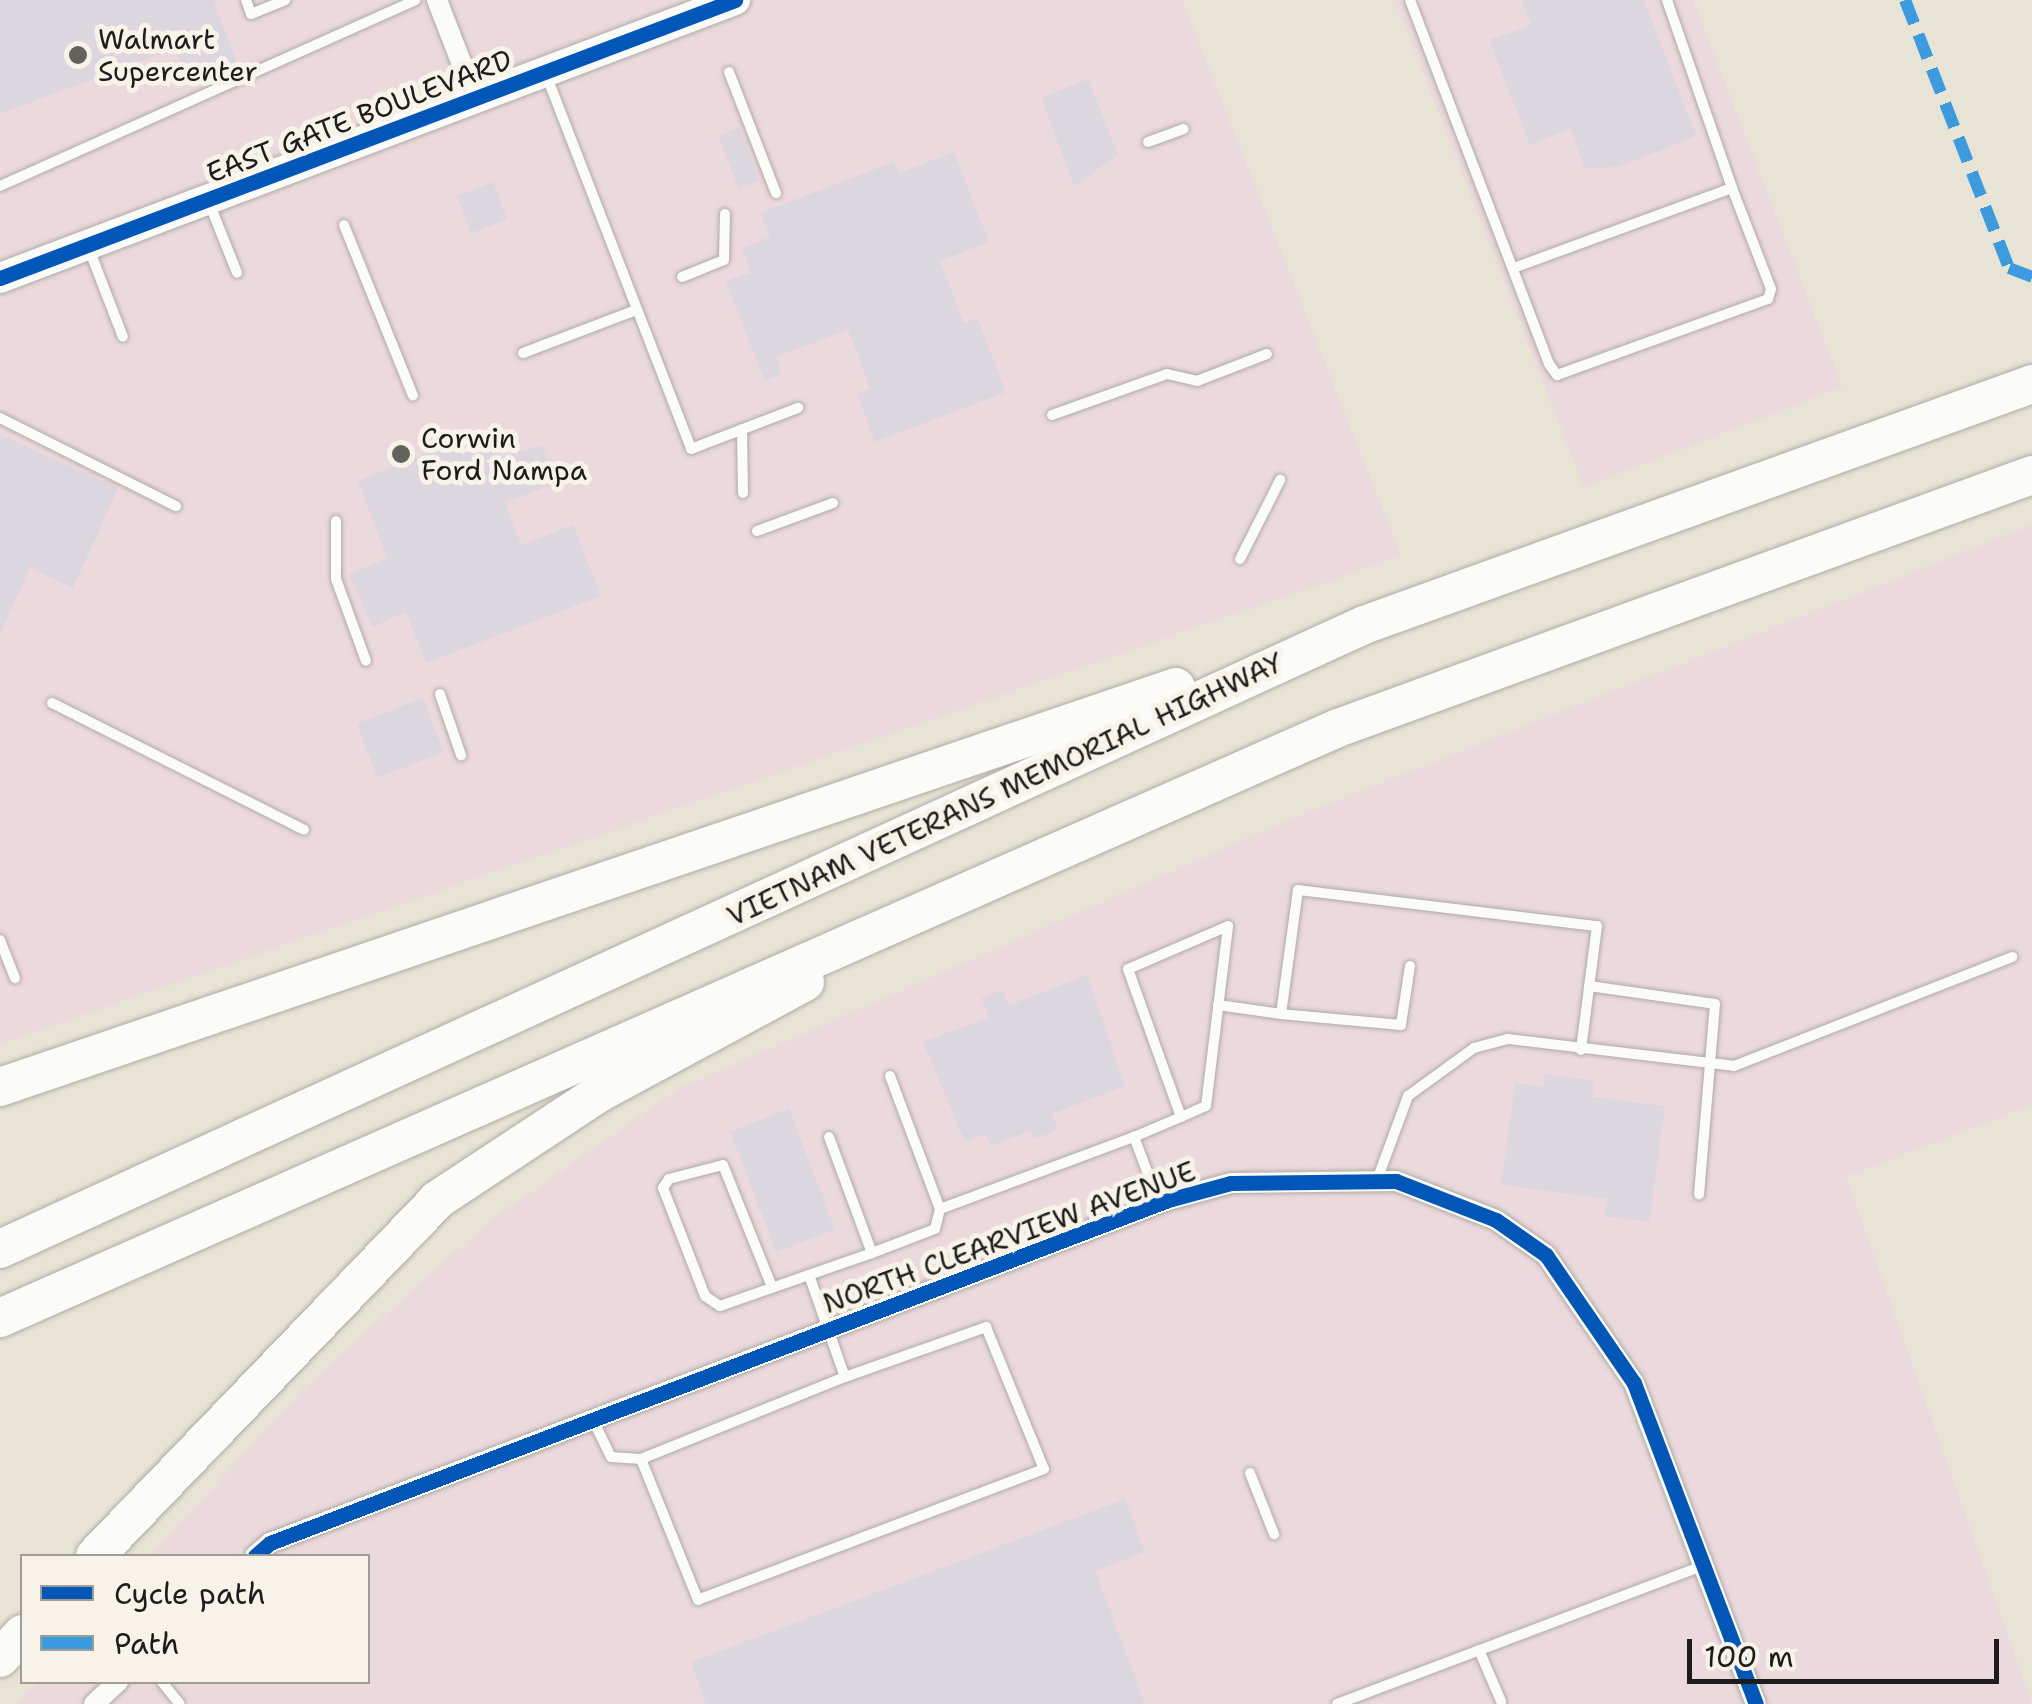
<!DOCTYPE html>
<html>
<head>
<meta charset="utf-8">
<style>
  body { margin:0 }
  #map { position:relative; width:2032px; height:1704px; overflow:hidden; background:#e7e3d5; font-family:"Shantell Sans",sans-serif }
  div>[style] { position:absolute }
  [style*='--x'] { left:calc(var(--x)*1px); top:calc(var(--y)*1px); width:calc(var(--w)*1px); rotate:calc(var(--a)*1deg) }
  .built>* { inset:0; background:#ecd9de }
  .building>* { inset:0; background:#dcd6de; transform-origin:0 0 }
  .roads { filter:drop-shadow(0 0 2px #aeaca3) drop-shadow(0 0 2px #aeaca3) }
  .lane>* { height:10px; margin:-5px; padding:0 5px; transform-origin:5px; border-radius:5px; background:#fbfbf9 }
  .street>* { height:20px; margin:-10px; padding:0 10px; transform-origin:10px; border-radius:10px; background:#fbfbf9 }
  .secondary>* { height:30px; margin:-15px; padding:0 15px; transform-origin:15px; border-radius:15px; background:#fbfbf9 }
  .highway>* { height:38px; margin:-19px; padding:0 19px; transform-origin:19px; border-radius:19px; background:#fbfbf9 }
  .quiet>* { height:12px; margin-top:-6px; transform-origin:0; background:repeating-linear-gradient(90deg,#3c9bdf 0 25px,transparent 0 37px) }
  .cycleway>* { height:15px; margin:-7.5px; padding:0 7.5px; transform-origin:7.5px; border-radius:7.5px; background:#0057b8 }
  .dots>* { width:28px; height:28px; translate:-50% -50%; box-sizing:border-box; border:5px solid #f7f3e8; border-radius:50% }
  span { translate:-50% -50%; white-space:nowrap; text-align:center; line-height:1.15; -webkit-text-stroke:10px #f7f3e8; paint-order:stroke }
  .poi-label { font-size:28px; color:#1c1c1c }
  .left { translate:0 -50%; text-align:left }
  .street-label { font-size:28px; color:#1c1c1c }
  .legend { position:absolute; left:20px; top:1554px; width:350px; height:130px; box-sizing:border-box; background:#f7f3e8; border:2px solid #9f9d96; margin:0; padding:12px 18px; list-style:none; font-size:30px; color:#1c1c1c }
  .legend li { display:flex; align-items:center; gap:20px; height:50px }
  .legend b { width:50px; border:2px solid #9f9d96 }
  .scale { position:absolute; left:1687px; top:1639px; width:312px; height:45px; box-sizing:border-box; border:5px solid #1c1c1c; border-top:0; padding-left:12px; font-size:30px; line-height:35px; white-space:nowrap; color:#1c1c1c; -webkit-text-stroke:8px #f7f3e8; paint-order:stroke }
</style>
</head>
<body>
<div id="map">
  <div class="built">
    <div style="clip-path:polygon(0 0,1182px 0,1401px 556px,0 1044px)"></div>
    <div style="clip-path:polygon(1395px 0,1693px 0,1842px 387px,1584px 487px)"></div>
    <div style="clip-path:polygon(2032px 525px,2032px 1105px,1846px 1177px,2032px 1704px,17px 1704px,38px 1682px,368px 1682px,368px 1556px,151px 1556px,304px 1388px,489px 1222px,678px 1089px,1298px 816px)"></div>
  </div>
  <div class="building">
    <div style="clip-path:polygon(0 0,213px 0,237px 62px,187px 81px,175px 48px,0 114px)"></div>
    <div style="clip-path:polygon(1521px 0,1644px 0,1696px 136px,1618px 167px,1585px 168px,1570px 129px,1530px 145px,1489px 40px,1531px 25px)"></div>
    <div style="clip-path:polygon(1088px 79px,1118px 155px,1074px 186px,1041px 98px)"></div>
    <div style="left:739px;top:128px;width:56px;height:22px;rotate:69deg"></div>
    <div style="clip-path:polygon(954px 152px,989px 242px,940px 261px,964px 323px,978px 319px,1006px 392px,875px 442px,857px 393px,870px 388px,848px 330px,776px 357px,782px 374px,764px 380px,726px 281px,751px 272px,742px 248px,770px 237px,760px 213px,894px 162px,899px 173px)"></div>
    <div style="left:493px;top:182px;width:40px;height:39px;rotate:69deg"></div>
    <div style="clip-path:polygon(489px 429px,500px 457px,542px 446px,557px 483px,505px 502px,521px 545px,573px 525px,601px 596px,426px 663px,406px 612px,372px 627px,349px 574px,387px 558px,358px 481px)"></div>
    <div style="clip-path:polygon(0 435px,118px 488px,73px 588px,30px 568px,0 634px)"></div>
    <div style="left:423px;top:698px;width:58px;height:71px;rotate:69deg"></div>
    <div style="clip-path:polygon(1087px 975px,1125px 1086px,1052px 1114px,1058px 1130px,1034px 1139px,1031px 1131px,990px 1146px,985px 1134px,965px 1142px,923px 1042px,989px 1017px,981px 998px,1003px 990px,1009px 1005px)"></div>
    <div style="clip-path:polygon(1545px 1074px,1594px 1081px,1592px 1097px,1665px 1106px,1649px 1222px,1604px 1216px,1607px 1199px,1501px 1185px,1515px 1083px,1543px 1087px)"></div>
    <div style="left:789px;top:1109px;width:129px;height:63px;rotate:69deg"></div>
    <div style="clip-path:polygon(1125px 1499px,1145px 1552px,1095px 1571px,1145px 1704px,706px 1704px,691px 1662px)"></div>
  </div>
  <div class="roads">
    <div class="lane">
      <div style="--x:246;--y:0;--w:15;--a:70"></div>
      <div style="--x:251;--y:14;--w:37;--a:-22"></div>
      <div style="--x:1410;--y:0;--w:390;--a:69.1"></div>
      <div style="--x:1549;--y:364;--w:14;--a:54"></div>
      <div style="--x:1557;--y:375;--w:224;--a:-19.8"></div>
      <div style="--x:1768;--y:299;--w:10;--a:-73"></div>
      <div style="--x:1771;--y:289;--w:108;--a:-111.1"></div>
      <div style="--x:1732;--y:188;--w:233;--a:159.9"></div>
      <div style="--x:1667;--y:0;--w:199;--a:70.9"></div>
      <div style="--x:729;--y:72;--w:130;--a:68.8"></div>
      <div style="--x:547;--y:77;--w:399;--a:68.8"></div>
      <div style="--x:691;--y:449;--w:115;--a:-21"></div>
      <div style="--x:1148;--y:142;--w:38;--a:-20"></div>
      <div style="--x:0;--y:186;--w:455;--a:-24.1"></div>
      <div style="--x:210;--y:205;--w:73;--a:68.3"></div>
      <div style="--x:344;--y:225;--w:184;--a:68"></div>
      <div style="--x:89;--y:249;--w:94;--a:68.9"></div>
      <div style="--x:682;--y:277;--w:45;--a:-22"></div>
      <div style="--x:724;--y:260;--w:46;--a:-88.8"></div>
      <div style="--x:523;--y:353;--w:121;--a:-20.8"></div>
      <div style="--x:1052;--y:415;--w:122;--a:-19.6"></div>
      <div style="--x:1167;--y:374;--w:31;--a:13"></div>
      <div style="--x:1197;--y:381;--w:75;--a:-21.1"></div>
      <div style="--x:0;--y:418;--w:197;--a:26.6"></div>
      <div style="--x:742;--y:429;--w:64;--a:89.1"></div>
      <div style="--x:336;--y:521;--w:58;--a:90"></div>
      <div style="--x:336;--y:579;--w:87;--a:69.9"></div>
      <div style="--x:757;--y:531;--w:81;--a:-20.2"></div>
      <div style="--x:1240;--y:559;--w:89;--a:-63.1"></div>
      <div style="--x:440;--y:694;--w:65;--a:71"></div>
      <div style="--x:52;--y:703;--w:282;--a:26.7"></div>
      <div style="--x:0;--y:940;--w:41;--a:68.5"></div>
      <div style="--x:1410;--y:966;--w:60;--a:98.7"></div>
      <div style="--x:1401;--y:1025;--w:121;--a:-174.8"></div>
      <div style="--x:1281;--y:1014;--w:125;--a:-82.2"></div>
      <div style="--x:1298;--y:890;--w:301;--a:6.9"></div>
      <div style="--x:1597;--y:926;--w:125;--a:97.4"></div>
      <div style="--x:1589;--y:986;--w:127;--a:8.1"></div>
      <div style="--x:1715;--y:1004;--w:191;--a:94.8"></div>
      <div style="--x:1218;--y:1005;--w:64;--a:8.1"></div>
      <div style="--x:890;--y:1076;--w:142;--a:69.4"></div>
      <div style="--x:940;--y:1209;--w:207;--a:-20.4"></div>
      <div style="--x:829;--y:1137;--w:124;--a:69.7"></div>
      <div style="--x:872;--y:1253;--w:67;--a:160.8"></div>
      <div style="--x:809;--y:1275;--w:108;--a:70.6"></div>
      <div style="--x:845;--y:1377;--w:150;--a:-19.5"></div>
      <div style="--x:986;--y:1327;--w:153;--a:67.8"></div>
      <div style="--x:1044;--y:1469;--w:370;--a:159.3"></div>
      <div style="--x:698;--y:1600;--w:152;--a:-112"></div>
      <div style="--x:641;--y:1459;--w:220;--a:-21.9"></div>
      <div style="--x:1377;--y:1180;--w:90;--a:-69.7"></div>
      <div style="--x:1408;--y:1096;--w:82;--a:-36"></div>
      <div style="--x:1474;--y:1048;--w:35;--a:-15"></div>
      <div style="--x:1508;--y:1039;--w:228;--a:6.8"></div>
      <div style="--x:1734;--y:1066;--w:299;--a:-21.4"></div>
      <div style="--x:1159;--y:1203;--w:71;--a:-110.7"></div>
      <div style="--x:1134;--y:1137;--w:51;--a:-23.1"></div>
      <div style="--x:1181;--y:1117;--w:27;--a:-24"></div>
      <div style="--x:1206;--y:1106;--w:181;--a:-83"></div>
      <div style="--x:1228;--y:926;--w:109;--a:156.7"></div>
      <div style="--x:1128;--y:969;--w:157;--a:70.3"></div>
      <div style="--x:872;--y:1253;--w:67;--a:-20.9"></div>
      <div style="--x:935;--y:1229;--w:21;--a:-76"></div>
      <div style="--x:772;--y:1287;--w:131;--a:-111.9"></div>
      <div style="--x:723;--y:1165;--w:56;--a:165.5"></div>
      <div style="--x:669;--y:1179;--w:11;--a:124"></div>
      <div style="--x:663;--y:1188;--w:116;--a:68.7"></div>
      <div style="--x:705;--y:1296;--w:18;--a:34"></div>
      <div style="--x:720;--y:1306;--w:94;--a:-19.2"></div>
      <div style="--x:593;--y:1420;--w:41;--a:64.1"></div>
      <div style="--x:611;--y:1457;--w:30;--a:4"></div>
      <div style="--x:1250;--y:1473;--w:66;--a:68.5"></div>
      <div style="--x:1479;--y:1650;--w:56;--a:66.7"></div>
      <div style="--x:162;--y:1682;--w:28;--a:51"></div>
      <div style="--x:1337;--y:1704;--w:390;--a:-20.7"></div>
    </div>
    <div class="street">
      <div style="--x:437;--y:0;--w:105;--a:68.8"></div>
      <div style="--x:255;--y:1556;--w:20;--a:-41"></div>
      <div style="--x:270;--y:1543;--w:961;--a:-20.9"></div>
      <div style="--x:1168;--y:1200;--w:65;--a:-15.1"></div>
      <div style="--x:1231;--y:1183;--w:165;--a:-0.7"></div>
      <div style="--x:1396;--y:1181;--w:107;--a:21.3"></div>
      <div style="--x:1496;--y:1220;--w:61;--a:35"></div>
      <div style="--x:1546;--y:1255;--w:155;--a:55.5"></div>
      <div style="--x:1634;--y:1383;--w:343;--a:69.2"></div>
      <div style="--x:94;--y:1704;--w:33;--a:-43"></div>
    </div>
    <div class="secondary">
      <div style="--x:0;--y:278;--w:786;--a:-20.72"></div>
    </div>
    <div class="highway">
      <div style="--x:0;--y:1087;--w:1242;--a:-18.79"></div>
      <div style="--x:0;--y:1249;--w:1500;--a:-24.58"></div>
      <div style="--x:1364;--y:625;--w:710;--a:-19.84"></div>
      <div style="--x:0;--y:1318;--w:1462;--a:-23.8"></div>
      <div style="--x:1338;--y:728;--w:739;--a:-20.03"></div>
      <div style="--x:95;--y:1556;--w:494;--a:-46.1"></div>
      <div style="--x:437;--y:1200;--w:194;--a:-33.4"></div>
      <div style="--x:599;--y:1093;--w:234;--a:-28.3"></div>
      <div style="--x:0;--y:1658;--w:33;--a:-47"></div>
    </div>
  </div>
  <div class="quiet">
    <div style="--x:1905;--y:0;--w:287;--a:68.8"></div>
    <div style="--x:2009;--y:268;--w:25;--a:21"></div>
  </div>
  <div class="cycleway">
    <div style="--x:0;--y:278;--w:786;--a:-20.72"></div>
    <div style="--x:255;--y:1556;--w:20;--a:-41"></div>
    <div style="--x:270;--y:1543;--w:961;--a:-20.9"></div>
    <div style="--x:1168;--y:1200;--w:65;--a:-15.1"></div>
    <div style="--x:1231;--y:1183;--w:165;--a:-0.7"></div>
    <div style="--x:1396;--y:1181;--w:107;--a:21.3"></div>
    <div style="--x:1496;--y:1220;--w:61;--a:35"></div>
    <div style="--x:1546;--y:1255;--w:155;--a:55.5"></div>
    <div style="--x:1634;--y:1383;--w:343;--a:69.2"></div>
  </div>
  <div class="dots">
    <div style="left:78px;top:55px;background:#63625d"></div>
    <div style="left:401px;top:454px;background:#63625d"></div>
  </div>
  <div class="poi-label">
    <span class="left" style="left:98px;top:55px">Walmart<br>Supercenter</span>
    <span class="left" style="left:421px;top:454px">Corwin<br>Ford Nampa</span>
  </div>
  <div class="street-label">
    <span style="left:359px;top:116px;rotate:-21deg">EAST GATE BOULEVARD</span>
    <span style="left:1005px;top:789px;rotate:-25deg">VIETNAM VETERANS MEMORIAL HIGHWAY</span>
    <span style="left:1009px;top:1237px;rotate:-20deg">NORTH CLEARVIEW AVENUE</span>
  </div>
  <ul class="legend">
  <li><b style="height:12px;background:#0057b8"></b>Cycle path</li>
  <li><b style="height:12px;background:#3c9bdf"></b>Path</li>
  </ul>
  <div class="scale">100 m</div>
</div>
</body>
</html>
